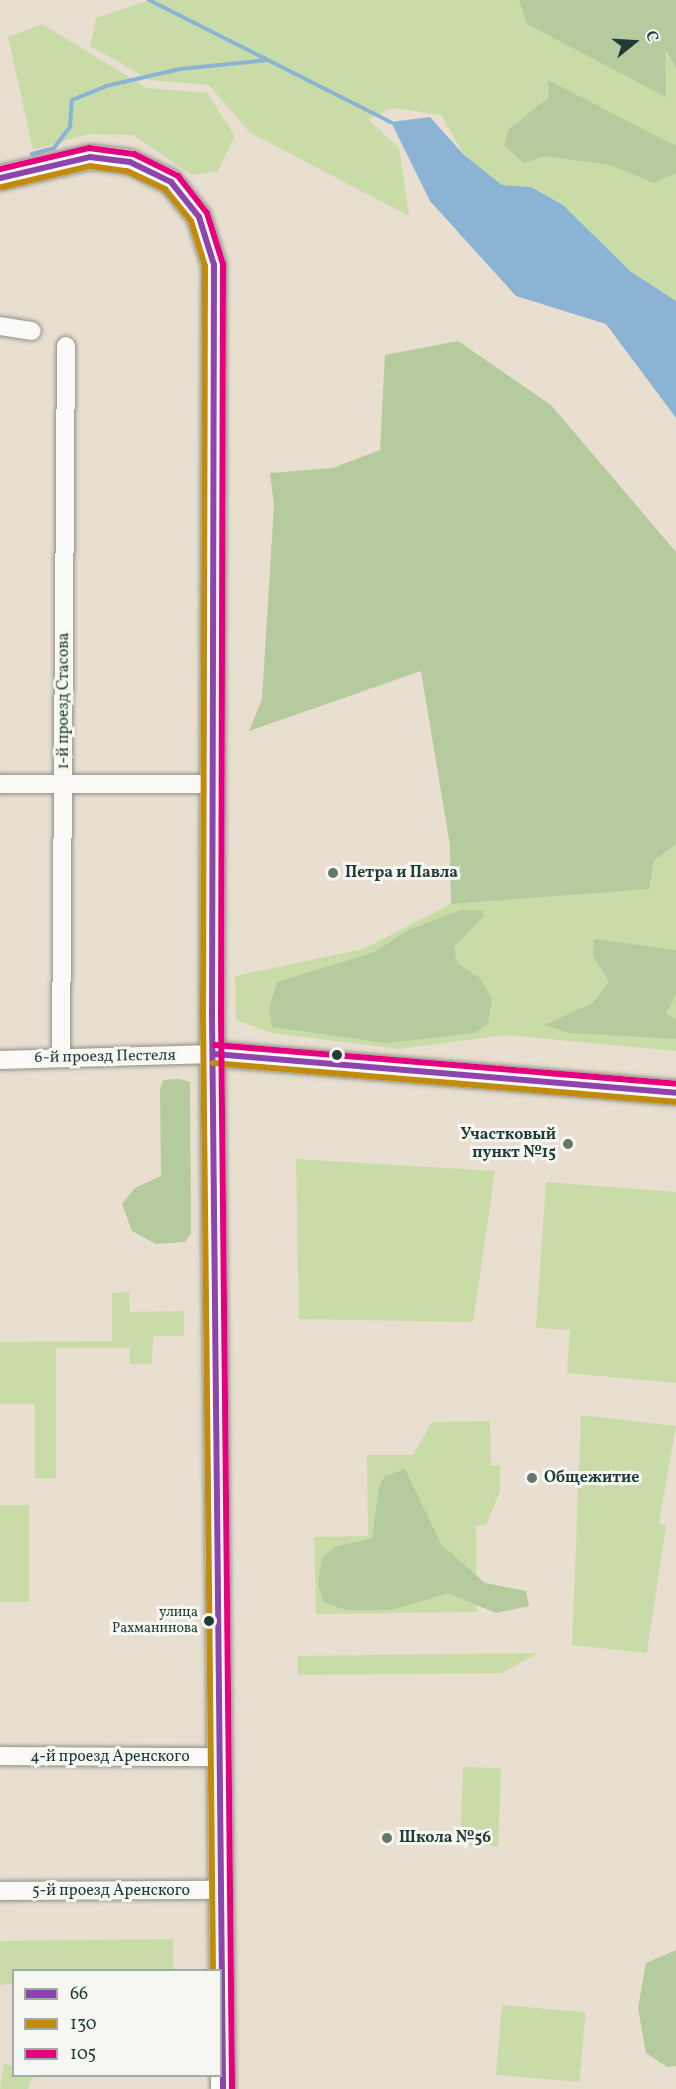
<!DOCTYPE html>
<html>
<head>
<meta charset="utf-8">
<style>
  body { margin:0 }
  #map { position:relative; width:676px; height:2089px; overflow:hidden; background:#e8dfd1; font-family:Vollkorn,serif }
  div>[style] { position:absolute }
  [style*='--x'] { left:calc(var(--x)*1px); top:calc(var(--y)*1px); width:calc(var(--w)*1px); rotate:calc(var(--a)*1deg) }
  .green>* { inset:0; background:#c9dca7; transform-origin:0 0 }
  .forest>* { inset:0; background:#b5ca9d }
  .water>* { inset:0; background:#8bb4d4 }
  .stream>* { height:4px; margin:-2px; padding:0 2px; transform-origin:2px; border-radius:2px; background:#8bb4d4 }
  .roads { filter:drop-shadow(0 0 2px #8f9087) drop-shadow(0 0 2px #8f9087) }
  .minor>* { height:18px; margin:-9px; padding:0 9px; transform-origin:9px; border-radius:9px; background:#fcfaf8 }
  .major>* { height:24px; margin:-12px; padding:0 12px; transform-origin:12px; border-radius:12px; background:#fcfaf8 }
  .bus-1>* { height:6px; margin:-3px; padding:0 3px; transform-origin:3px; border-radius:3px; background:#8e44ad }
  .bus-2>* { height:6px; margin:-3px; padding:0 3px; transform-origin:3px; border-radius:3px; background:#c18c0d }
  .bus-3>* { height:6px; margin:-3px; padding:0 3px; transform-origin:3px; border-radius:3px; background:#e5007d }
  .dots>* { width:16px; height:16px; translate:-50% -50%; box-sizing:border-box; border:3px solid #f6f6f2; border-radius:50% }
  span { translate:-50% -50%; white-space:nowrap; text-align:center; line-height:1.15; -webkit-text-stroke:6px #f6f6f2; paint-order:stroke }
  .bus-label { font-size:14px; color:#1f3d34 }
  .right { translate:-100% -50%; text-align:right }
  .street-label { font-size:16px; color:#1f3d34 }
  .poi-label { font-size:16px; color:#1f3d34; font-weight:700 }
  .left { translate:0 -50%; text-align:left }
  .legend { position:absolute; left:12px; top:1969px; width:210px; height:108px; box-sizing:border-box; background:#f6f6f2; border:2px solid #a0aca6; margin:0; padding:8px 10px; list-style:none; font-size:18px; color:#1f3d34 }
  .legend li { display:flex; align-items:center; gap:12px; height:30px }
  .legend b { width:30px; border:2px solid #a0aca6 }
  .north { position:absolute; left:604px; top:12px; width:60px; height:60px; -webkit-text-stroke:4px #f6f6f2; paint-order:stroke; rotate:72deg; font-size:16px; font-weight:700; line-height:24px; text-align:center; color:#1f3d34 }
  .north::after { content:''; display:block; margin:auto; width:21px; height:27px; background:#1f3d34; clip-path:polygon(50% 0,100% 100%,50% 72%,0 100%) }
</style>
</head>
<body>
<div id="map">
  <div class="green">
    <div style="clip-path:polygon(150px 0,639px 0,676px 68px,676px 301px,630px 271px,563px 205px,531px 187px,502px 185px,464px 155px,441px 115px,393px 108px,368px 119px,399px 148px,409px 216px,249px 132px,209px 85px,150px 80px,90px 46px,96px 18px)"></div>
    <div style="clip-path:polygon(42px 24px,147px 88px,207px 93px,235px 136px,218px 171px,192px 175px,133px 135px,88px 134px,33px 150px,8px 37px)"></div>
    <div style="clip-path:polygon(676px 844px,676px 1051px,506px 1035px,398px 1049px,272px 1033px,236px 1020px,235px 976px,363px 949px,451px 904px,648px 889px,654px 861px)"></div>
    <div style="clip-path:polygon(296px 1159px,495px 1171px,473px 1322px,299px 1319px)"></div>
    <div style="clip-path:polygon(546px 1182px,676px 1192px,676px 1383px,567px 1373px,570px 1330px,536px 1328px)"></div>
    <div style="clip-path:polygon(129px 1292px,130px 1312px,184px 1311px,184px 1336px,153px 1336px,152px 1364px,130px 1364px,130px 1348px,56px 1348px,56px 1478px,35px 1478px,35px 1404px,0 1404px,0 1342px,112px 1341px,112px 1293px)"></div>
    <div style="clip-path:polygon(581px 1415px,676px 1426px,659px 1523px,666px 1525px,647px 1653px,572px 1645px)"></div>
    <div style="clip-path:polygon(490px 1421px,491px 1466px,500px 1466px,500px 1492px,486px 1525px,476px 1526px,477px 1612px,316px 1614px,314px 1537px,368px 1536px,367px 1455px,413px 1455px,432px 1422px)"></div>
    <div style="left:0;top:1505px;width:29px;height:97px"></div>
    <div style="clip-path:polygon(538px 1653px,502px 1673px,298px 1675px,298px 1656px)"></div>
    <div style="left:463px;top:1767px;width:38px;height:78px;rotate:2deg"></div>
    <div style="clip-path:polygon(173px 1939px,173px 1970px,14px 1970px,13px 1984px,0 1985px,0 1941px)"></div>
    <div style="left:502px;top:2005px;width:84px;height:70px;rotate:5deg"></div>
    <div style="clip-path:polygon(4px 2063px,13px 2067px,14px 2076px,33px 2077px,28px 2089px,0 2089px)"></div>
  </div>
  <div class="forest">
    <div style="clip-path:polygon(519px 0,676px 0,676px 68px,665px 49px,666px 97px,527px 24px)"></div>
    <div style="clip-path:polygon(548px 80px,676px 146px,676px 173px,654px 183px,610px 165px,544px 156px,524px 163px,504px 146px,508px 130px,549px 97px)"></div>
    <div style="clip-path:polygon(458px 341px,551px 405px,676px 552px,676px 844px,654px 861px,649px 889px,451px 904px,450px 845px,421px 671px,249px 731px,262px 699px,274px 505px,270px 473px,333px 468px,380px 450px,385px 355px)"></div>
    <div style="clip-path:polygon(461px 910px,483px 910px,484px 916px,454px 947px,457px 963px,480px 978px,492px 999px,488px 1024px,475px 1033px,386px 1043px,272px 1027px,269px 1009px,277px 982px,375px 952px,406px 931px)"></div>
    <div style="clip-path:polygon(594px 939px,676px 950px,676px 994px,666px 1014px,676px 1020px,676px 1039px,570px 1033px,544px 1025px,593px 1003px,609px 982px,593px 956px)"></div>
    <div style="clip-path:polygon(179px 1079px,190px 1082px,191px 1233px,185px 1242px,156px 1244px,132px 1231px,122px 1204px,135px 1188px,161px 1176px,160px 1089px,163px 1080px)"></div>
    <div style="clip-path:polygon(405px 1469px,441px 1544px,485px 1583px,526px 1591px,529px 1606px,496px 1613px,448px 1593px,392px 1610px,346px 1610px,323px 1602px,318px 1584px,322px 1558px,335px 1547px,372px 1538px,379px 1487px,385px 1476px)"></div>
    <div style="clip-path:polygon(676px 1950px,676px 2066px,667px 2067px,646px 2053px,638px 2008px,646px 1963px)"></div>
  </div>
  <div class="water">
    <div style="clip-path:polygon(430px 117px,464px 155px,502px 185px,531px 187px,563px 205px,630px 271px,676px 301px,676px 418px,606px 324px,516px 296px,430px 201px,391px 122px)"></div>
  </div>
  <div class="stream">
    <div style="--x:149;--y:0;--w:271;--a:26.8"></div>
    <div style="--x:32;--y:154;--w:23;--a:-15"></div>
    <div style="--x:54;--y:148;--w:26;--a:-53"></div>
    <div style="--x:70;--y:127;--w:27;--a:-86"></div>
    <div style="--x:72;--y:100;--w:37;--a:-22"></div>
    <div style="--x:106;--y:86;--w:76;--a:-12.9"></div>
    <div style="--x:180;--y:69;--w:88;--a:-5.8"></div>
  </div>
  <div class="roads">
    <div class="minor">
      <div style="--x:0;--y:326;--w:32;--a:9"></div>
      <div style="--x:0;--y:784;--w:213;--a:0"></div>
      <div style="--x:61;--y:1056;--w:710;--a:-89.6"></div>
      <div style="--x:0;--y:1060;--w:214;--a:-1.6"></div>
      <div style="--x:0;--y:1756;--w:221;--a:0.3"></div>
      <div style="--x:0;--y:1891;--w:221;--a:-0.3"></div>
    </div>
    <div class="major">
      <div style="--x:0;--y:178;--w:92;--a:-13.1"></div>
      <div style="--x:90;--y:157;--w:40;--a:7.1"></div>
      <div style="--x:130;--y:162;--w:46;--a:26"></div>
      <div style="--x:171;--y:182;--w:45;--a:51.3"></div>
      <div style="--x:199;--y:217;--w:50;--a:72.6"></div>
      <div style="--x:214;--y:265;--w:749;--a:90.15"></div>
      <div style="--x:212;--y:1014;--w:1075;--a:89.41"></div>
      <div style="--x:214;--y:1054;--w:464;--a:4.8"></div>
    </div>
  </div>
  <div class="bus-1">
    <div style="--x:0;--y:178;--w:92;--a:-13.1"></div>
    <div style="--x:90;--y:157;--w:40;--a:7.1"></div>
    <div style="--x:130;--y:162;--w:46;--a:26"></div>
    <div style="--x:171;--y:182;--w:45;--a:51.3"></div>
    <div style="--x:199;--y:217;--w:50;--a:72.6"></div>
    <div style="--x:214;--y:265;--w:749;--a:90.15"></div>
    <div style="--x:212;--y:1014;--w:1075;--a:89.41"></div>
    <div style="--x:214;--y:1054;--w:464;--a:4.8"></div>
  </div>
  <div class="bus-2">
    <div style="--x:2;--y:187;--w:90;--a:-13.4"></div>
    <div style="--x:90;--y:166;--w:37;--a:8"></div>
    <div style="--x:127;--y:171;--w:42;--a:25.3"></div>
    <div style="--x:165;--y:189;--w:41;--a:50.9"></div>
    <div style="--x:191;--y:221;--w:47;--a:72.7"></div>
    <div style="--x:205;--y:266;--w:748;--a:90.15"></div>
    <div style="--x:203;--y:1014;--w:956;--a:89.4"></div>
    <div style="--x:213;--y:1063;--w:464;--a:4.8"></div>
  </div>
  <div class="bus-3">
    <div style="--x:0;--y:169;--w:91;--a:-13.3"></div>
    <div style="--x:89;--y:148;--w:45;--a:7.6"></div>
    <div style="--x:134;--y:154;--w:49;--a:26.6"></div>
    <div style="--x:178;--y:176;--w:47;--a:51.9"></div>
    <div style="--x:207;--y:213;--w:53;--a:72.6"></div>
    <div style="--x:223;--y:264;--w:750;--a:90.15"></div>
    <div style="--x:221;--y:1014;--w:1075;--a:89.41"></div>
    <div style="--x:215;--y:1045;--w:463;--a:4.8"></div>
  </div>
  <div class="dots">
    <div style="left:333px;top:873px;background:#65766b"></div>
    <div style="left:337px;top:1055px;background:#1f3d34"></div>
    <div style="left:568px;top:1144px;background:#65766b"></div>
    <div style="left:532px;top:1478px;background:#65766b"></div>
    <div style="left:209px;top:1621px;background:#1f3d34"></div>
    <div style="left:387px;top:1838px;background:#65766b"></div>
  </div>
  <div class="bus-label">
    <span class="right" style="left:198px;top:1621px">улица<br>Рахманинова</span>
  </div>
  <div class="street-label">
    <span style="left:64px;top:701px;rotate:-90deg">1-й проезд Стасова</span>
    <span style="left:105px;top:1057px;rotate:-1deg">6-й проезд Пестеля</span>
    <span style="left:110px;top:1757px">4-й проезд Аренского</span>
    <span style="left:111px;top:1891px">5-й проезд Аренского</span>
  </div>
  <div class="poi-label">
    <span class="left" style="left:345px;top:873px">Петра и Павла</span>
    <span class="right" style="left:556px;top:1144px">Участковый<br>пункт №15</span>
    <span class="left" style="left:544px;top:1478px">Общежитие</span>
    <span class="left" style="left:399px;top:1838px">Школа №56</span>
  </div>
  <ul class="legend">
  <li><b style="height:8px;background:#8e44ad"></b>66</li>
  <li><b style="height:8px;background:#c18c0d"></b>130</li>
  <li><b style="height:8px;background:#e5007d"></b>105</li>
  </ul>
  <div class="north">С</div>
</div>
</body>
</html>
